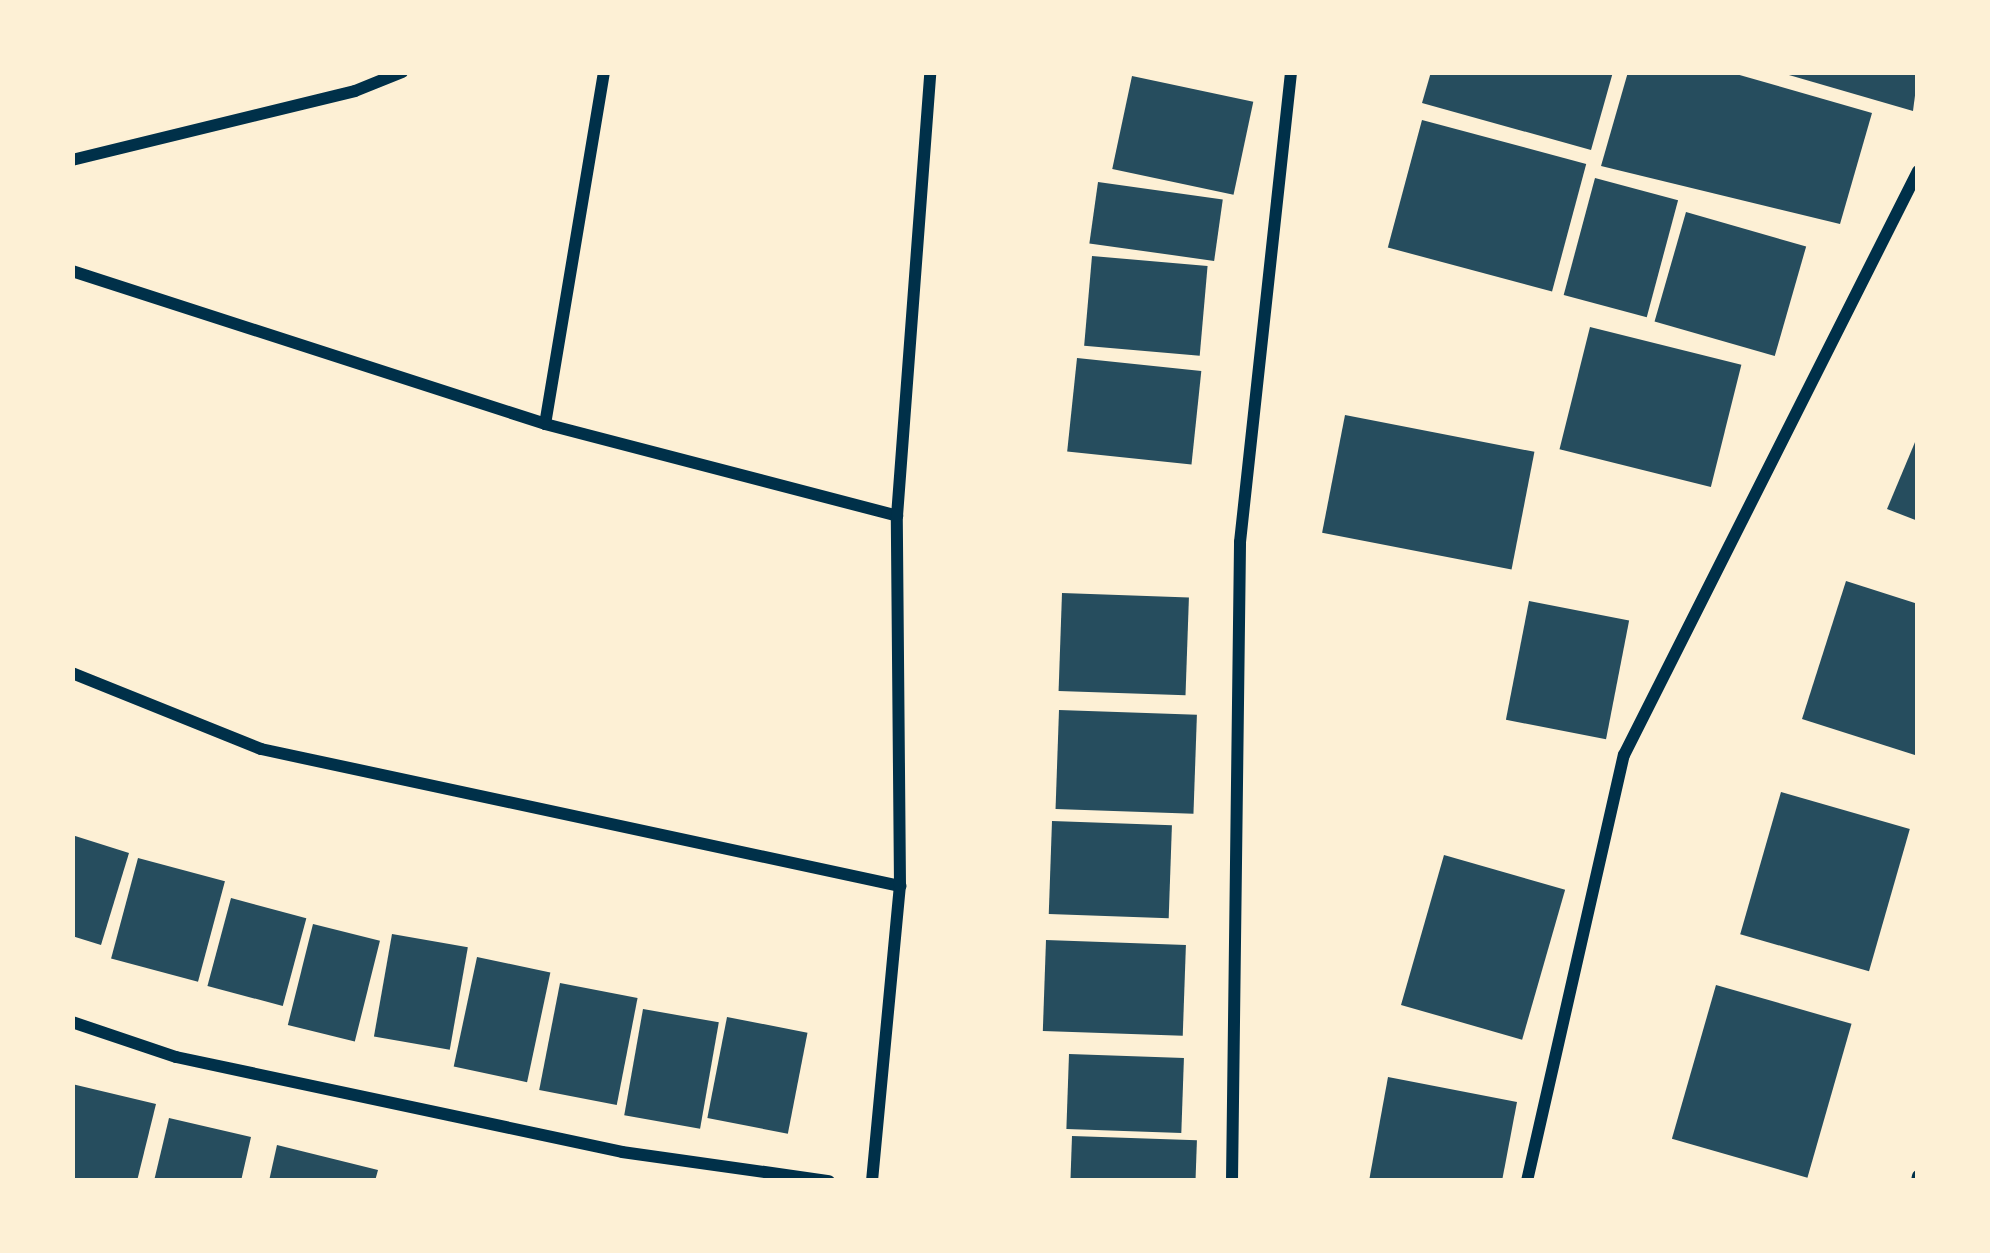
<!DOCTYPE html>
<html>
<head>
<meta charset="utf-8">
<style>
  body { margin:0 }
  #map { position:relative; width:1990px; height:1253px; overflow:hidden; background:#fdf0d5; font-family:"Public Sans",sans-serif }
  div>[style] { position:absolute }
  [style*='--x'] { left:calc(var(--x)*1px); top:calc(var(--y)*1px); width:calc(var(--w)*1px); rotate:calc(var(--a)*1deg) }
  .building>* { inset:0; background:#264d5e; transform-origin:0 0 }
  .minor>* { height:12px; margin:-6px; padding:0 6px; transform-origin:6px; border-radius:6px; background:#003049 }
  span { translate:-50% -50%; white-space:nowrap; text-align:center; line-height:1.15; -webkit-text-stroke:9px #fdf0d5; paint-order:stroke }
  .frame { position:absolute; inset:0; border:75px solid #fdf0d5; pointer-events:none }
</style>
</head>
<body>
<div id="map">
  <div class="building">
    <div style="clip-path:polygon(1431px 72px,1613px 72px,1591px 150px,1422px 103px)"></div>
    <div style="clip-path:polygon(1628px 72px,1729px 72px,1872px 113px,1840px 224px,1601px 166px)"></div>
    <div style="clip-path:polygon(1918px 72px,1913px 111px,1782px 73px,1783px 72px)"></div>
    <div style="left:1132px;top:76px;width:124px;height:95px;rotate:12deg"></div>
    <div style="left:1422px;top:120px;width:170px;height:132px;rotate:15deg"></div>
    <div style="left:1595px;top:178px;width:86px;height:121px;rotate:15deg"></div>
    <div style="left:1098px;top:182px;width:126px;height:62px;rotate:8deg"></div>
    <div style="left:1686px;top:212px;width:125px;height:114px;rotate:16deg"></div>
    <div style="left:1092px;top:256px;width:116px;height:90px;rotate:5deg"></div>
    <div style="left:1590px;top:327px;width:156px;height:126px;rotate:14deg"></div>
    <div style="left:1077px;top:358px;width:125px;height:94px;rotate:6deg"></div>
    <div style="left:1345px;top:415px;width:193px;height:120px;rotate:11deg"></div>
    <div style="clip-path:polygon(1918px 435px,1918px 521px,1887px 509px)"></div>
    <div style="clip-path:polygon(1846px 581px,1918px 604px,1918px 756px,1802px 719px)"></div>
    <div style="left:1062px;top:593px;width:127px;height:98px;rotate:2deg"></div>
    <div style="left:1529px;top:601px;width:102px;height:121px;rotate:11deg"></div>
    <div style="left:1059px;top:710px;width:138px;height:99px;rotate:2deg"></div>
    <div style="left:1781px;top:792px;width:134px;height:148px;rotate:16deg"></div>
    <div style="left:1052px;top:821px;width:120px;height:93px;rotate:2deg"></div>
    <div style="clip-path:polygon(72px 835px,129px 853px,101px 945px,72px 936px)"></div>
    <div style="left:1444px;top:855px;width:126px;height:156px;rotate:16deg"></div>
    <div style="left:138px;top:858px;width:90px;height:104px;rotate:15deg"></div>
    <div style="left:231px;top:898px;width:78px;height:91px;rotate:15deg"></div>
    <div style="left:313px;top:924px;width:69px;height:104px;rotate:14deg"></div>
    <div style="left:392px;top:934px;width:77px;height:104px;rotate:10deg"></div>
    <div style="left:1046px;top:940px;width:140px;height:91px;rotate:2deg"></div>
    <div style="left:477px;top:957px;width:75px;height:112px;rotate:12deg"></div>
    <div style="left:560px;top:983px;width:79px;height:109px;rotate:11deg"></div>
    <div style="left:1716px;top:985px;width:141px;height:160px;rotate:16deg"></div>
    <div style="left:643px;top:1009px;width:77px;height:108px;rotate:10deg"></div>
    <div style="left:727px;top:1017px;width:82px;height:103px;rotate:11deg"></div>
    <div style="left:1069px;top:1054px;width:115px;height:75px;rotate:2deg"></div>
    <div style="clip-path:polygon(1388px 1077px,1517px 1102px,1502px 1181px,1369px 1181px)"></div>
    <div style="clip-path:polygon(72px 1084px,156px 1104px,137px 1181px,72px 1181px)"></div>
    <div style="clip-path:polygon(169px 1118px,251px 1137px,241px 1181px,154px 1181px)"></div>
    <div style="left:1072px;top:1136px;width:125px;height:45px;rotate:2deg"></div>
    <div style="clip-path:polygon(277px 1145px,378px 1170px,375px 1181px,269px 1181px)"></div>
  </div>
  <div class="minor">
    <div style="--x:604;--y:72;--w:357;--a:99.5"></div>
    <div style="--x:545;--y:424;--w:364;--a:14.6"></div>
    <div style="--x:72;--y:160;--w:291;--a:-13.7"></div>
    <div style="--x:355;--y:91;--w:51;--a:-22"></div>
    <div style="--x:72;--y:271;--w:497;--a:17.9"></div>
    <div style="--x:72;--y:673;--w:204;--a:21.9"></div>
    <div style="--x:261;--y:749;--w:654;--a:12.1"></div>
    <div style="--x:72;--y:1022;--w:110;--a:18.6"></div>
    <div style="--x:176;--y:1057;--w:456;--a:12"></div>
    <div style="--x:622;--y:1152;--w:209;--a:8"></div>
    <div style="--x:872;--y:1181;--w:296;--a:-84.6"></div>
    <div style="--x:900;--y:886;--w:370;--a:-90.5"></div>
    <div style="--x:897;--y:516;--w:445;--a:-85.7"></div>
    <div style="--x:1232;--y:1181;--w:639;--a:-89.28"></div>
    <div style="--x:1240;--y:542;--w:473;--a:-83.8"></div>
    <div style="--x:1527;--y:1181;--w:437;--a:-77.2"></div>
    <div style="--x:1624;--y:755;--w:654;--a:-63.28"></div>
    <div style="--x:1917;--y:1181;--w:5;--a:-79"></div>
  </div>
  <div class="frame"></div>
</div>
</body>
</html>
